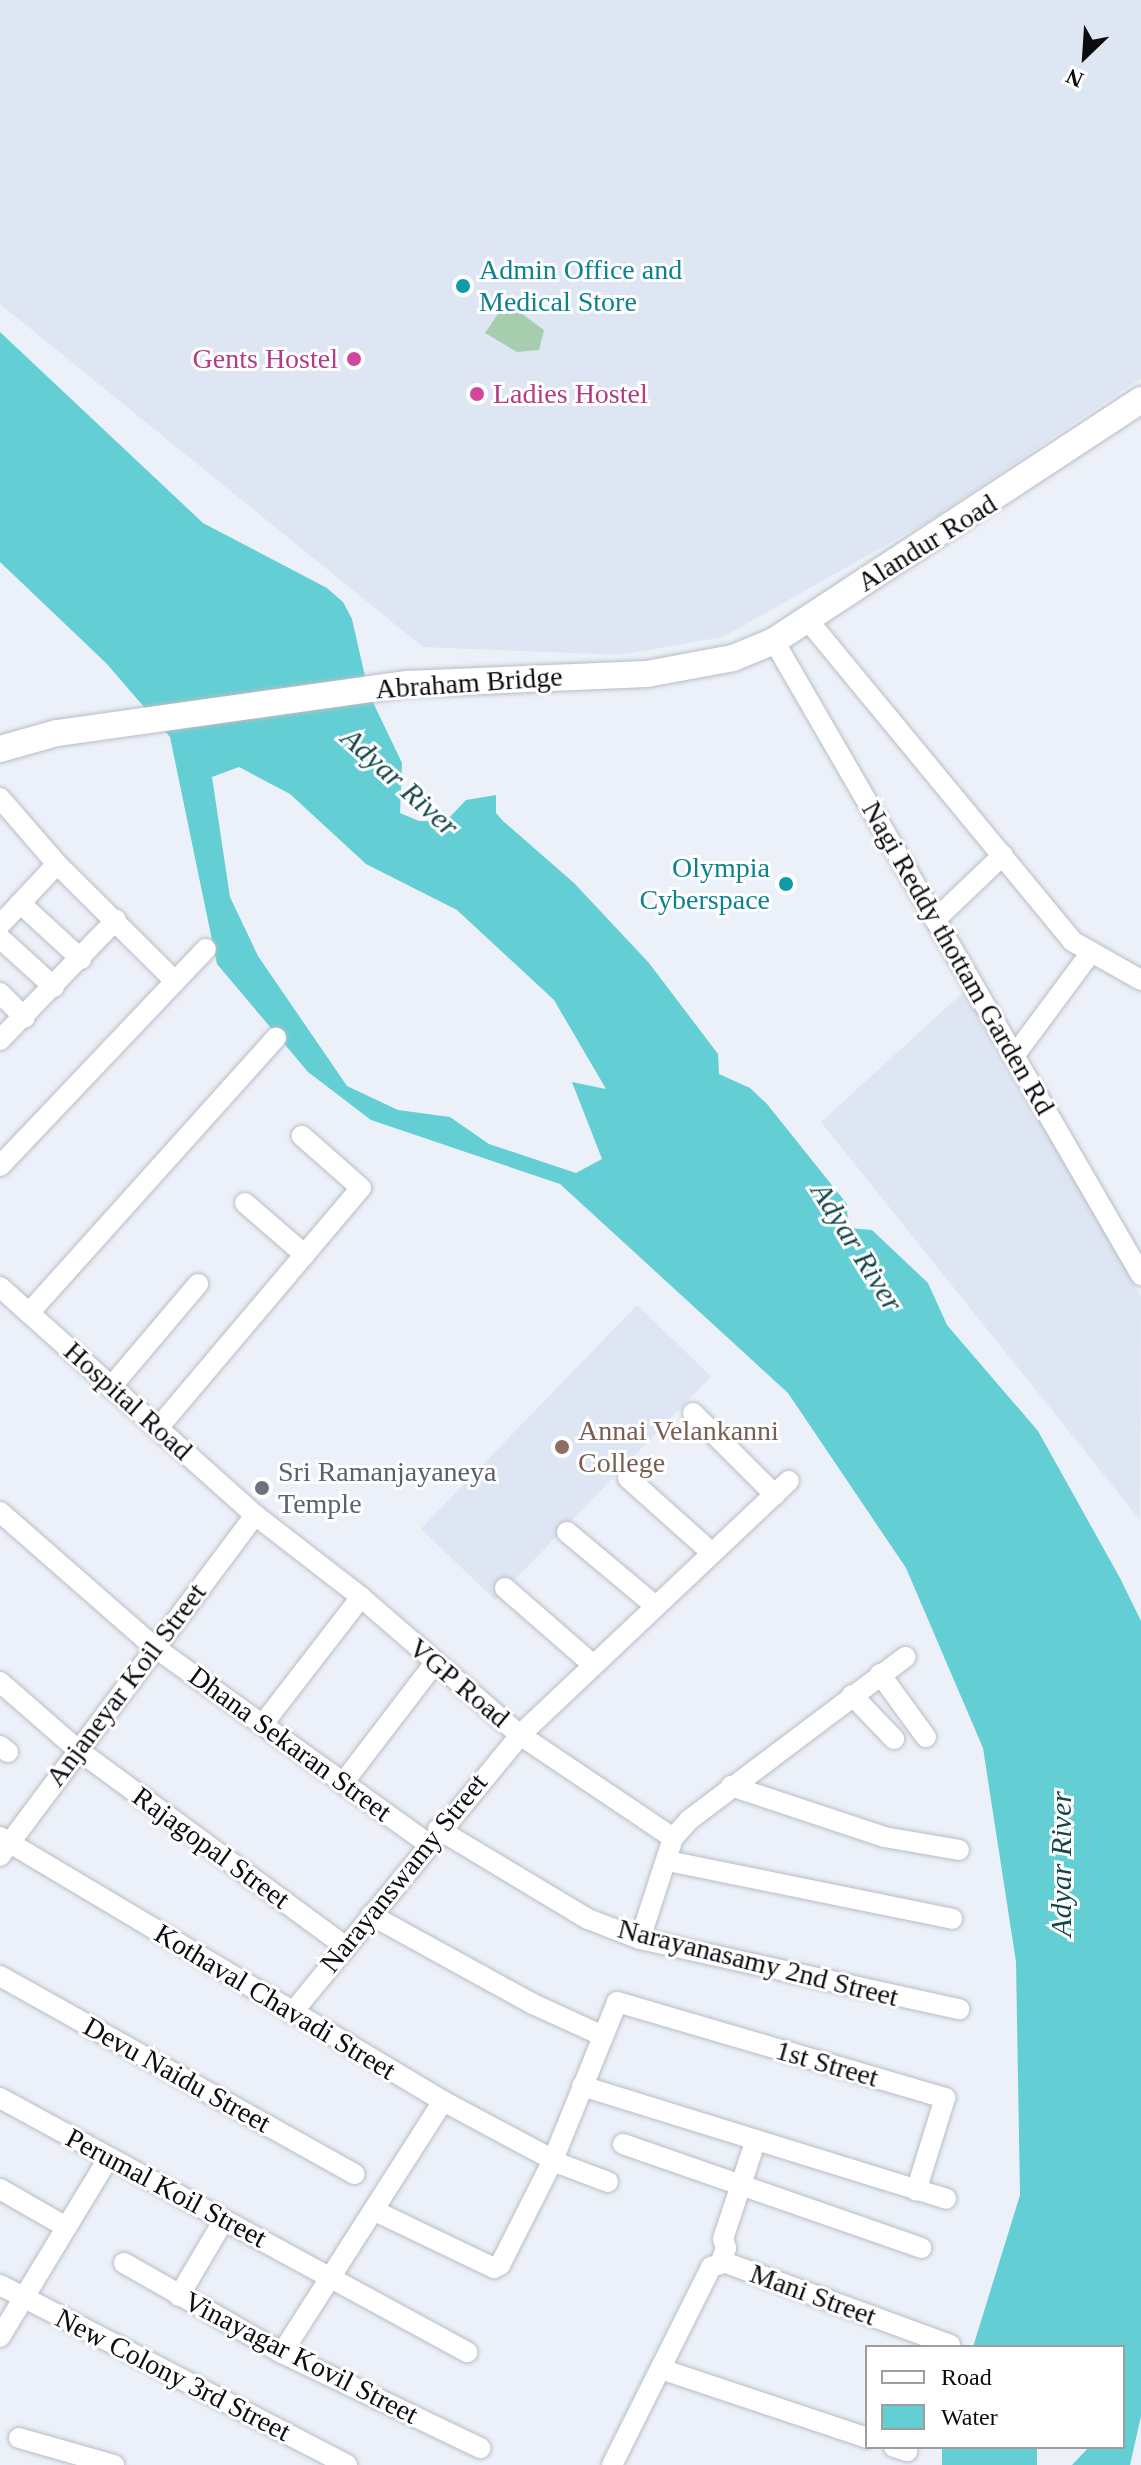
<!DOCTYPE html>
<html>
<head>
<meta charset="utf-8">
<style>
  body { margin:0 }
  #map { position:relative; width:1141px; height:2465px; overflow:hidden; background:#ecf1f9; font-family:"Times New Roman",serif }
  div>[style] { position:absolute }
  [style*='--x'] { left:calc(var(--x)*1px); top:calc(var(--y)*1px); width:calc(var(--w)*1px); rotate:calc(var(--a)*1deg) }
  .built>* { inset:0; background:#dee6f4; transform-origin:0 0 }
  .green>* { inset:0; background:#a6cdad }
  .water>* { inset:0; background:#63cfd5; transform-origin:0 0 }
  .roads { filter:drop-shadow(0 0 2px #b9bdc5) drop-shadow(0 0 2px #b9bdc5) }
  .minor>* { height:20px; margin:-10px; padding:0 10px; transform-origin:10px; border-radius:10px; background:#fff }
  .major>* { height:26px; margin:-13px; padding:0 13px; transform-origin:13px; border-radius:13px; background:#fff }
  .dots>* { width:22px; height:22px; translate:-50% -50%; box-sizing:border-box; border:4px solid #fff; border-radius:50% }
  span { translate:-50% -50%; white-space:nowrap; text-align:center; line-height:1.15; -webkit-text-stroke:6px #fff; paint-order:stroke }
  .culture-label { font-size:28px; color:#0d838f }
  .left { translate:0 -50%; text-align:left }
  .right { translate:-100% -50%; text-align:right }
  .hotel-label { font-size:28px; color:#b23c85 }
  .street-label { font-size:28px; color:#0b0c0f }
  .education-label { font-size:28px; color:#785e54 }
  .worship-label { font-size:28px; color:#5b616d }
  .water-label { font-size:30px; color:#154749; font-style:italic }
  .legend { position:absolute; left:865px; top:2345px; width:260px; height:104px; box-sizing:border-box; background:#fff; border:2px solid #9d9e9f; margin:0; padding:10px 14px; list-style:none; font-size:24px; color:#0b0c0f }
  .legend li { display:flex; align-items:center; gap:16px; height:40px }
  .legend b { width:40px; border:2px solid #9d9e9f }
  .north { position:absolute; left:1045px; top:16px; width:80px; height:80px; -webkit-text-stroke:6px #fff; paint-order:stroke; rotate:205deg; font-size:22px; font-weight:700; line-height:32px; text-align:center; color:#0b0c0f }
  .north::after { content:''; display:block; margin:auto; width:28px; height:36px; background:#0b0c0f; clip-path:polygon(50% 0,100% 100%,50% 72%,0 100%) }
</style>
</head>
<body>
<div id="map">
  <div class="built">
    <div style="clip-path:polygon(0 0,1141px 0,1141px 378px,932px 519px,723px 637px,620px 655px,423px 647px,0 304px)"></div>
    <div style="clip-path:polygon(970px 986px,1141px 1297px,1140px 1520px,821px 1122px)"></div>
    <div style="left:637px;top:1305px;width:103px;height:311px;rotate:44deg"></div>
  </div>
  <div class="green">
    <div style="clip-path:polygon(506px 302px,544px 330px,539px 350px,517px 352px,485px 333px)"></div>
  </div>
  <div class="water">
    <div style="clip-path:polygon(evenodd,0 332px,203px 523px,327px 588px,343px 602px,352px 619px,369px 694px,402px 763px,400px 813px,419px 821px,446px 821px,466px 800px,496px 795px,496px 813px,503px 821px,574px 883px,649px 963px,718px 1054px,719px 1074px,750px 1088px,767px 1104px,847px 1204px,848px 1228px,872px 1230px,928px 1283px,947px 1325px,1038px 1431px,1120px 1578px,1141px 1621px,1141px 2416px,1130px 2465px,1072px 2465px,1089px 2447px,1123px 2447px,1123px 2347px,973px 2347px,1020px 2195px,1016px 1962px,983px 1748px,906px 1568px,788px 1393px,560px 1184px,371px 1120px,308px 1072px,217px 964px,170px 737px,106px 663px,0 562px,0 332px,239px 767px,290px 794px,366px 864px,457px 910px,554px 1000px,606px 1089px,572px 1082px,602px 1159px,576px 1173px,489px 1144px,450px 1117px,398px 1110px,347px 1086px,258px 956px,230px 897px,212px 777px,239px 767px)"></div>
    <div style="left:942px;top:2447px;width:95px;height:19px"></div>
  </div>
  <div class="roads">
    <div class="minor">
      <div style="--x:807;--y:619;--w:417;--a:50.5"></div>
      <div style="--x:1072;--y:941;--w:79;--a:29.5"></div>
      <div style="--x:774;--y:641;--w:733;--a:59.93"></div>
      <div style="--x:0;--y:798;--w:87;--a:49.2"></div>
      <div style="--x:57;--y:864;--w:165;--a:44.8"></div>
      <div style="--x:20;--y:903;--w:83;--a:42.6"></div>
      <div style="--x:935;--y:920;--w:94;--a:-43.7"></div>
      <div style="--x:0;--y:925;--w:83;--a:-46.9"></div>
      <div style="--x:0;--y:938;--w:73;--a:42.2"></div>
      <div style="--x:0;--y:993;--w:35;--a:45"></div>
      <div style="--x:0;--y:1040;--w:167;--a:-46"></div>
      <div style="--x:1014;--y:1056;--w:126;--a:-53.4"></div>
      <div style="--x:0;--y:1166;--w:299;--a:-46.5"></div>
      <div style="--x:245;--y:1203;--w:79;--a:40.9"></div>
      <div style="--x:0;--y:1287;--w:342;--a:41.8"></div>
      <div style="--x:255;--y:1515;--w:134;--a:37.7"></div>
      <div style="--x:361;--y:1597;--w:211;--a:41"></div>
      <div style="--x:520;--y:1735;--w:184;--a:33.9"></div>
      <div style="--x:29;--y:1313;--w:370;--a:-48.1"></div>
      <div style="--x:111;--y:1387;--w:135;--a:-49.8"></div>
      <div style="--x:693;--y:1413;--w:116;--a:45"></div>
      <div style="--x:158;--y:1428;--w:314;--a:-49.8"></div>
      <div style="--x:361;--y:1188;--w:79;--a:-138.6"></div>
      <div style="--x:628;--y:1478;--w:113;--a:41.8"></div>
      <div style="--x:0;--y:1512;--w:203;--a:41.2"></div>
      <div style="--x:153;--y:1646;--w:336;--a:35.7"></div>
      <div style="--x:567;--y:1532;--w:112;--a:39.9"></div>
      <div style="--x:505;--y:1588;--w:116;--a:41.1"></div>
      <div style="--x:880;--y:1674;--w:78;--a:53.9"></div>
      <div style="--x:0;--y:1682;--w:103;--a:41.1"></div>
      <div style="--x:78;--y:1750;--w:331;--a:36.3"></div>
      <div style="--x:852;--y:1695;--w:61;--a:46.3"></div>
      <div style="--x:263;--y:1724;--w:160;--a:-52.3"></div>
      <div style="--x:0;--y:1746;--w:10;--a:37"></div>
      <div style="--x:343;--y:1783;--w:150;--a:-52.6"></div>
      <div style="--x:731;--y:1786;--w:161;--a:18.4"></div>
      <div style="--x:884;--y:1837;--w:76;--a:9.8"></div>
      <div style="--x:438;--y:1829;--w:175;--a:31"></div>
      <div style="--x:588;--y:1919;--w:56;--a:21"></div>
      <div style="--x:640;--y:1939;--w:327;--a:12.4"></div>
      <div style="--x:0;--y:1837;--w:516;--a:30.79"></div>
      <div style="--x:443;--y:2101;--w:136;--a:28.1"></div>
      <div style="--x:563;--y:2165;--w:48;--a:20.7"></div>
      <div style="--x:0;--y:1856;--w:426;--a:-53.2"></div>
      <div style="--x:668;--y:1861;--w:290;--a:11.5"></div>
      <div style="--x:371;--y:1915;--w:185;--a:28.8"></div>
      <div style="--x:533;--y:2004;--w:75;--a:24.5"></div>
      <div style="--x:640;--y:1939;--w:106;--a:-71.9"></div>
      <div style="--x:673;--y:1838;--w:24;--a:-48"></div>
      <div style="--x:689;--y:1820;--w:271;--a:-37"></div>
      <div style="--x:0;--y:1976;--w:406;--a:29.2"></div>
      <div style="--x:292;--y:2013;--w:360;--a:-50.6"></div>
      <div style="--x:520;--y:1735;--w:370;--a:-43.4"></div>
      <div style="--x:582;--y:2086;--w:381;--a:17.2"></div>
      <div style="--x:0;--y:2098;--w:532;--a:28.54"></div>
      <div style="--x:623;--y:2144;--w:316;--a:19.2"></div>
      <div style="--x:0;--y:2189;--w:76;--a:29.9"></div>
      <div style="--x:375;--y:2211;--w:132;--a:25.6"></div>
      <div style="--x:494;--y:2268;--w:7;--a:-27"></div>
      <div style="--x:500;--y:2265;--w:118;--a:-63.2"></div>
      <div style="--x:553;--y:2160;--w:170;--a:-67.9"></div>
      <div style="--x:617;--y:2002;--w:342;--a:16.3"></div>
      <div style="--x:945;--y:2098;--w:97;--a:107.3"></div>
      <div style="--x:721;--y:2261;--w:244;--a:20.1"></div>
      <div style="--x:124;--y:2263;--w:182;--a:29.7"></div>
      <div style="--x:282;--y:2353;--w:220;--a:25.6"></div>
      <div style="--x:711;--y:2267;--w:9;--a:-18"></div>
      <div style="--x:720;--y:2264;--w:17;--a:-69"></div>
      <div style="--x:726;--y:2248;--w:9;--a:-108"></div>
      <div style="--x:723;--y:2239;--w:102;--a:-71.7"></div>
      <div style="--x:0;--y:2285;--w:391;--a:27.4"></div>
      <div style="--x:179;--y:2296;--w:88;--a:-59.4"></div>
      <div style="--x:0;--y:2337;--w:210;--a:-58.8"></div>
      <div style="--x:282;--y:2353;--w:299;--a:-57.4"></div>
      <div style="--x:661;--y:2369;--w:217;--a:18.5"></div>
      <div style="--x:19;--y:2438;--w:99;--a:15.9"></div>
      <div style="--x:894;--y:2447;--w:14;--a:17"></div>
      <div style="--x:612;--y:2465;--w:221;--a:-63.4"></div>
    </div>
    <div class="major">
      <div style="--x:0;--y:749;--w:59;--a:-15.7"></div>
      <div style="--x:57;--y:733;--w:353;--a:-8"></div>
      <div style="--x:407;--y:684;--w:240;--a:-2.4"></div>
      <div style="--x:647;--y:674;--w:87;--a:-10.5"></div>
      <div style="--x:733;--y:658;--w:44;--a:-22.5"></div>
      <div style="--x:774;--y:641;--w:439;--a:-33.3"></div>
    </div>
  </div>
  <div class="dots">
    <div style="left:463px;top:286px;background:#0f9aa8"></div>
    <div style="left:354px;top:359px;background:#d1479c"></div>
    <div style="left:477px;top:394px;background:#d1479c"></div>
    <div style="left:786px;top:884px;background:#0f9aa8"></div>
    <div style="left:562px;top:1447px;background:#8d6e63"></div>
    <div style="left:262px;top:1488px;background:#6b7280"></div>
  </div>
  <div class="culture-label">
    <span class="left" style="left:479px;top:286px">Admin Office and<br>Medical Store</span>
    <span class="right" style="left:770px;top:884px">Olympia<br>Cyberspace</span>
  </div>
  <div class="hotel-label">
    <span class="right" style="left:338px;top:359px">Gents Hostel</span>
    <span class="left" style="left:493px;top:394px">Ladies Hostel</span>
  </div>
  <div class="street-label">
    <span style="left:927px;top:543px;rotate:-32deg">Alandur Road</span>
    <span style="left:469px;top:683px;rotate:-4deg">Abraham Bridge</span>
    <span style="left:958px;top:958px;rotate:60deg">Nagi Reddy thottam Garden Rd</span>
    <span style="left:128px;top:1401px;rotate:42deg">Hospital Road</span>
    <span style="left:459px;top:1683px;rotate:40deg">VGP Road</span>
    <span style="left:126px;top:1685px;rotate:-53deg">Anjaneyar Koil Street</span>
    <span style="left:290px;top:1744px;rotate:36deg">Dhana Sekaran Street</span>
    <span style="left:211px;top:1848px;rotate:36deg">Rajagopal Street</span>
    <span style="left:404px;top:1873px;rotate:-51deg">Narayanswamy Street</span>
    <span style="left:758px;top:1963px;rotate:14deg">Narayanasamy 2nd Street</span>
    <span style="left:275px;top:2002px;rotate:31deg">Kothaval Chavadi Street</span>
    <span style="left:827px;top:2064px;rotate:16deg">1st Street</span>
    <span style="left:177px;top:2075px;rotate:29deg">Devu Naidu Street</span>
    <span style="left:166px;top:2188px;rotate:28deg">Perumal Koil Street</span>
    <span style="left:813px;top:2295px;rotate:20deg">Mani Street</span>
    <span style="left:301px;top:2358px;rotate:27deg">Vinayagar Kovil Street</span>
    <span style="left:173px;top:2375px;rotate:27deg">New Colony 3rd Street</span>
  </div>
  <div class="education-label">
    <span class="left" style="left:578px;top:1447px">Annai Velankanni<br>College</span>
  </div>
  <div class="worship-label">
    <span class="left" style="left:278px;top:1488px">Sri Ramanjayaneya<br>Temple</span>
  </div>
  <div class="water-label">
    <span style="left:400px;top:782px;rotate:42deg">Adyar River</span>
    <span style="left:857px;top:1247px;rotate:58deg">Adyar River</span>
    <span style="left:1061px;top:1864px;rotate:-90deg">Adyar River</span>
  </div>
  <ul class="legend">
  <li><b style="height:10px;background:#fff"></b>Road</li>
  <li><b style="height:22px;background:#63cfd5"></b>Water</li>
  </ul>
  <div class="north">N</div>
</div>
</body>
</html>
